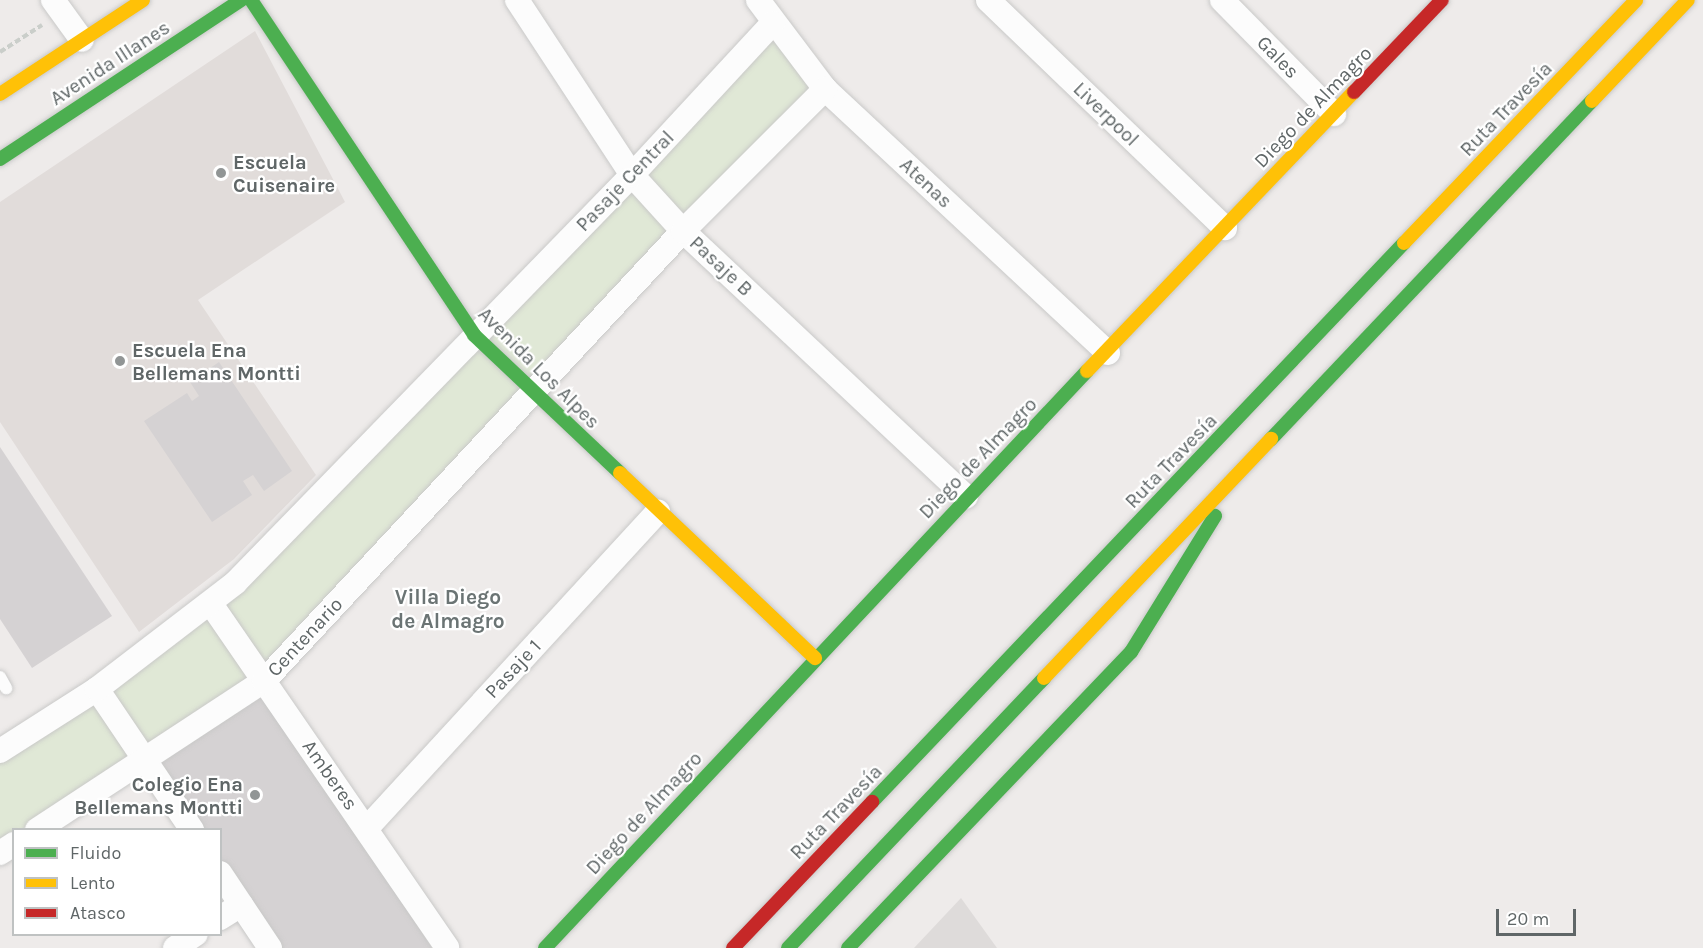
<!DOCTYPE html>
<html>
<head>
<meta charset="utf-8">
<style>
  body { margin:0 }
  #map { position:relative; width:1703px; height:948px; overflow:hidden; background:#eeebea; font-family:Karla,sans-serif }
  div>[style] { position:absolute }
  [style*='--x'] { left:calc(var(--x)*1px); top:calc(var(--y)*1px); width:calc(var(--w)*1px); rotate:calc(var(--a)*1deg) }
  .industrial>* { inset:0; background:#dedbda }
  .education>* { inset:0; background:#e1dcda }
  .green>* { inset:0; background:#e0e8d6 }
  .building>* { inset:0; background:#d5d2d3 }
  .path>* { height:4px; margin-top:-2px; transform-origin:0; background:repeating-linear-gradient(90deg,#caceca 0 6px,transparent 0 9px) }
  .roads { filter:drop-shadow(0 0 2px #c9c9c8) drop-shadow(0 0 2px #c9c9c8) }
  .lane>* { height:12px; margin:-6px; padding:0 6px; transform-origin:6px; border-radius:6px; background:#fcfcfc }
  .street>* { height:24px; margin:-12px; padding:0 12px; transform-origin:12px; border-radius:12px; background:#fcfcfc }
  .fast>* { height:14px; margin:-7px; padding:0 7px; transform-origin:7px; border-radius:7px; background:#4caf50 }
  .slow>* { height:14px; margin:-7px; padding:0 7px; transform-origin:7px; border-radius:7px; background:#ffc107 }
  .jam>* { height:14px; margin:-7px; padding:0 7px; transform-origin:7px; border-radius:7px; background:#c62828 }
  .dots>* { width:16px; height:16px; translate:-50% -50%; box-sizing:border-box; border:3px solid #fff; border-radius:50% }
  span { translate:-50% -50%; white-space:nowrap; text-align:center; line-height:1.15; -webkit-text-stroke:4.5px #fff; paint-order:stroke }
  .street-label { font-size:20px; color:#5f6667 }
  .poi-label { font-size:20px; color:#5f6667; font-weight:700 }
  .left { translate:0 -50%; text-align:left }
  .right { translate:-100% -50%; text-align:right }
  .neighbourhood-label { font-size:21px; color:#6b7474; font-weight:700 }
  .legend { position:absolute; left:12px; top:828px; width:210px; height:108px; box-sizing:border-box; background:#fff; border:2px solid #bfc2c2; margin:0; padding:8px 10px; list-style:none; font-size:18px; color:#5f6667 }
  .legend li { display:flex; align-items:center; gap:12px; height:30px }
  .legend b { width:30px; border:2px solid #bfc2c2 }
  .scale { position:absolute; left:1496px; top:909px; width:80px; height:27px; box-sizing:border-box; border:3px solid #5f6667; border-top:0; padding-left:8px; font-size:18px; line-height:21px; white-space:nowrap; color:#5f6667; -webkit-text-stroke:4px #fff; paint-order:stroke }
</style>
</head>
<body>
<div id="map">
  <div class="industrial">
    <div style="clip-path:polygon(961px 898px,997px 948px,914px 948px)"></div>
  </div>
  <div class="education">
    <div style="clip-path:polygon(255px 31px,345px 202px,198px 300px,316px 475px,234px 559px,139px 632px,0 422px,0 202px)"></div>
  </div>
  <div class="green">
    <div style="clip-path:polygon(772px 33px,816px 88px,260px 676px,26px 829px,14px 830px,13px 837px,0 846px,0 758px,214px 609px)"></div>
  </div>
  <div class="building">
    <div style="clip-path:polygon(219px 362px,292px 471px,264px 491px,253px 475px,243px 481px,252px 495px,212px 522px,144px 421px,187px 393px,192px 401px,199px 396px,190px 382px)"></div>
    <div style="clip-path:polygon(0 447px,112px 616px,32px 668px,0 619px)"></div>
    <div style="clip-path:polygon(266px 689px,432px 948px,274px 948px,220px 865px,220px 830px,198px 830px,154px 761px)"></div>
  </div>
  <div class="path">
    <div style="--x:0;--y:52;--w:50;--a:-32.7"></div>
  </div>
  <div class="roads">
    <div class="lane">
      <div style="--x:0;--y:677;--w:13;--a:61"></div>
    </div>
    <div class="street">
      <div style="--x:53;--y:0;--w:49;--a:54.1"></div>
      <div style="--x:517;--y:0;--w:209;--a:56.7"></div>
      <div style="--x:632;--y:175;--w:76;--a:47.7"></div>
      <div style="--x:683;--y:231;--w:388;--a:43.2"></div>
      <div style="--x:758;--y:0;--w:111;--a:53"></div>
      <div style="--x:825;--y:89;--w:387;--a:43"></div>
      <div style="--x:988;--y:0;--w:329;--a:43.9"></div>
      <div style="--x:1222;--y:0;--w:160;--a:45.5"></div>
      <div style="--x:211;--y:604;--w:417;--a:55.5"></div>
      <div style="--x:97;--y:689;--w:170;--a:56"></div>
      <div style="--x:0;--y:751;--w:115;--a:-32.6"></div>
      <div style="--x:97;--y:689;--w:174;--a:-37.5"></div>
      <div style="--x:235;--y:583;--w:569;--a:-45.78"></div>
      <div style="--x:632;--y:175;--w:207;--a:-47.2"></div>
      <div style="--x:367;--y:828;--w:430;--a:-47.4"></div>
      <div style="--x:37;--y:830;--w:272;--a:-33.3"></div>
      <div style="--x:264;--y:681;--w:615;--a:-47.04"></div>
      <div style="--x:683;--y:231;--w:201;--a:-45"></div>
      <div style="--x:0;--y:853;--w:17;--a:-33"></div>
      <div style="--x:220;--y:873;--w:90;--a:56.3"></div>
      <div style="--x:220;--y:918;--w:25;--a:-32"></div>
      <div style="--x:175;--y:948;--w:25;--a:-34"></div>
    </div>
    <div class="fast">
      <div style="--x:251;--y:0;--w:402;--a:56.3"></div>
      <div style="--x:474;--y:335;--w:201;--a:43.4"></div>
      <div style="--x:0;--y:159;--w:289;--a:-33.4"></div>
      <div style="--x:1271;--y:439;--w:466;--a:-46.5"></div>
      <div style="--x:872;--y:802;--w:772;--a:-46.42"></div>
      <div style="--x:545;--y:948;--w:792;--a:-46.79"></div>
      <div style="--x:788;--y:948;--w:372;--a:-46.5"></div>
      <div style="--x:848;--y:948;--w:410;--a:-46.3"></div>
      <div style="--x:1131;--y:652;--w:160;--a:-58.3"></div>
    </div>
    <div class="slow">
      <div style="--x:0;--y:94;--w:171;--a:-33.3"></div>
      <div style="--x:1592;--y:101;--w:139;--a:-46.5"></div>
      <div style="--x:1404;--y:243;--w:336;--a:-46.3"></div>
      <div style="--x:1087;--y:371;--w:386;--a:-46.3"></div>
      <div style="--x:620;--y:473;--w:269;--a:43.5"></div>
      <div style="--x:1044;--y:678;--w:330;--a:-46.5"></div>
    </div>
    <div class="jam">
      <div style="--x:1354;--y:92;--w:127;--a:-46.3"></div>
      <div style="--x:733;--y:948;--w:202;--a:-46.4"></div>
    </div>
  </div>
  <div class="dots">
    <div style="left:221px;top:173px;background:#919595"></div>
    <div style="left:120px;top:361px;background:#919595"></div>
    <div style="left:255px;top:795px;background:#919595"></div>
  </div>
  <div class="street-label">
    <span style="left:1278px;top:57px;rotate:46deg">Gales</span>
    <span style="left:110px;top:63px;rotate:-33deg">Avenida Illanes</span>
    <span style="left:1313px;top:107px;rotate:-46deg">Diego de Almagro</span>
    <span style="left:1506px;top:109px;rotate:-46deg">Ruta Travesía</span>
    <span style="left:1106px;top:114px;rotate:44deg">Liverpool</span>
    <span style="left:625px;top:181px;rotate:-46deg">Pasaje Central</span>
    <span style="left:926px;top:183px;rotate:43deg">Atenas</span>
    <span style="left:721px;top:266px;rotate:43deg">Pasaje B</span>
    <span style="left:539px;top:368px;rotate:45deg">Avenida Los Alpes</span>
    <span style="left:978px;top:458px;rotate:-46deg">Diego de Almagro</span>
    <span style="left:1171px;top:461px;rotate:-46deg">Ruta Travesía</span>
    <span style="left:305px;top:637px;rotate:-47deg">Centenario</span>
    <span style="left:513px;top:669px;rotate:-47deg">Pasaje 1</span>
    <span style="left:330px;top:775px;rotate:55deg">Amberes</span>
    <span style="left:836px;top:812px;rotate:-46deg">Ruta Travesía</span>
    <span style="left:644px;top:813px;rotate:-47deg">Diego de Almagro</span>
  </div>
  <div class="poi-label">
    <span class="left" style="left:233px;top:174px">Escuela<br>Cuisenaire</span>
    <span class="left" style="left:132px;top:362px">Escuela Ena<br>Bellemans Montti</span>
    <span class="right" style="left:243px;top:796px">Colegio Ena<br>Bellemans Montti</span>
  </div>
  <div class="neighbourhood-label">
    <span style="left:448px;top:609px">Villa Diego<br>de Almagro</span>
  </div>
  <ul class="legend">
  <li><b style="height:8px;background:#4caf50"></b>Fluido</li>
  <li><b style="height:8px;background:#ffc107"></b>Lento</li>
  <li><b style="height:8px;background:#c62828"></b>Atasco</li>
  </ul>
  <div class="scale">20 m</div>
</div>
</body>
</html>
